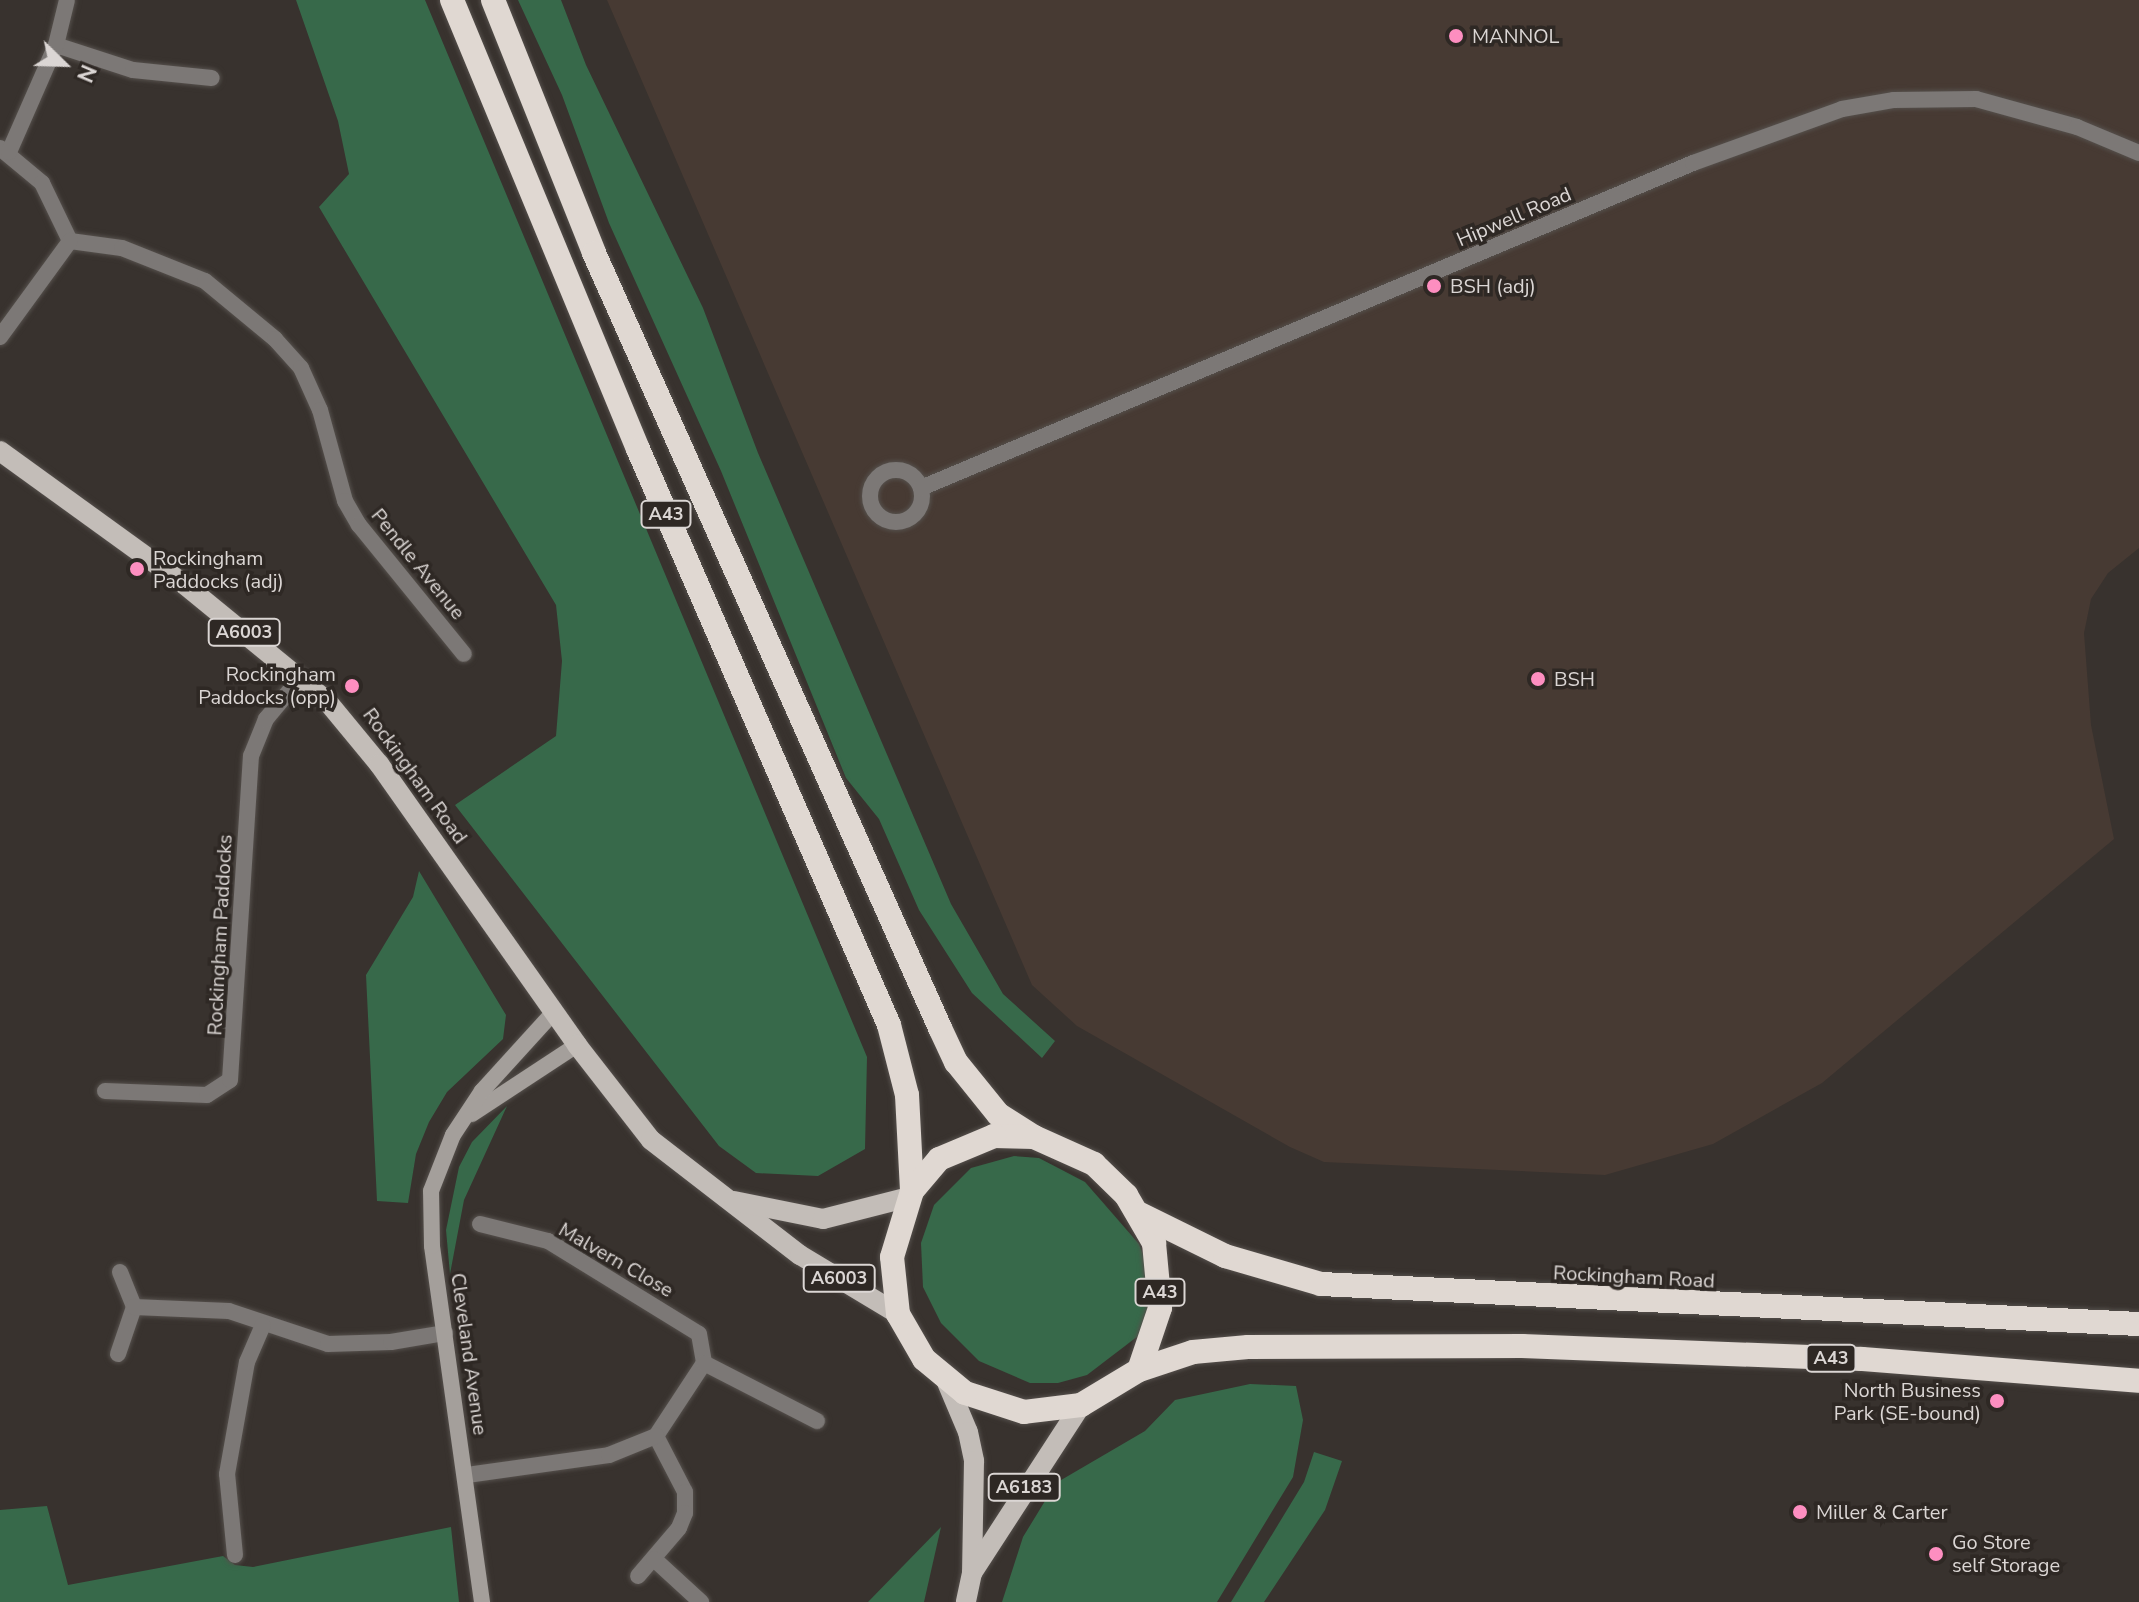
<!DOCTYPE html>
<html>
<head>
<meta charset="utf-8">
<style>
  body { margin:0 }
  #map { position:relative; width:2139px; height:1602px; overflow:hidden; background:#38322e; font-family:"Nunito Sans",sans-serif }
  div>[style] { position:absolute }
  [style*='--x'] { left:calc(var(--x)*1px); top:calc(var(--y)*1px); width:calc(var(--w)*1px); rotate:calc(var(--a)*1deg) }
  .built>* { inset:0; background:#473a33 }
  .green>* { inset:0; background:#37694a }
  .roads { filter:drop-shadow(0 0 2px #55504c) drop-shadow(0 0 2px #55504c) }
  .street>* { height:16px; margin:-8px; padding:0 8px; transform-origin:8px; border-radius:8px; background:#7c7876 }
  .street>.ring { margin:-8px; padding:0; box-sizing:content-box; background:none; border:16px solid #7c7876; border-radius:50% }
  .secondary>* { height:16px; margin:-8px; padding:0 8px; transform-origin:8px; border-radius:8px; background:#a49f9b }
  .primary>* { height:20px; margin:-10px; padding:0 10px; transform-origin:10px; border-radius:10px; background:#c3bdb8 }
  .highway>* { height:24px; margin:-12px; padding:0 12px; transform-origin:12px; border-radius:12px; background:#e0d8d2 }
  .dots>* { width:22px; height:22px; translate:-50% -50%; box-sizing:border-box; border:4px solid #2e2824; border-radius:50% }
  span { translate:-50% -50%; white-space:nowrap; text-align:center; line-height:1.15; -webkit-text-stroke:7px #2e2824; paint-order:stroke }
  .shield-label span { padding:2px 6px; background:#2e2824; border:2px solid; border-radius:6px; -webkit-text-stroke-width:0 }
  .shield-label { font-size:18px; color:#dbd6d4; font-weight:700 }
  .poi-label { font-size:20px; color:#dbd6d4 }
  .left { translate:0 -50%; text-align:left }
  .right { translate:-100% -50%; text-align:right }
  .street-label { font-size:20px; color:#dbd6d4 }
  .north { position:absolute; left:24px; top:24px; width:80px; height:80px; -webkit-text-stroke:6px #2e2824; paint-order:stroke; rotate:113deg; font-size:22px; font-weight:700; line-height:32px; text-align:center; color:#dbd6d4 }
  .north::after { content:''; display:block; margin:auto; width:28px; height:36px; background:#dbd6d4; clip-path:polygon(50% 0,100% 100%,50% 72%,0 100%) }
</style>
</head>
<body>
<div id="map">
  <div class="built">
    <div style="clip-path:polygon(607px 0,2139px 0,2139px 548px,2108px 573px,2091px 599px,2084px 633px,2091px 725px,2114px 839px,1822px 1083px,1713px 1144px,1605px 1175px,1324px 1162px,1290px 1147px,1077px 1026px,1032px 985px)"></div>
  </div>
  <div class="green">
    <div style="clip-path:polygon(296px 0,425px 0,867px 1057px,865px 1149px,818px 1176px,756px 1173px,719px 1146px,455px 805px,556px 736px,562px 661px,556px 605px,319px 207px,349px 174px,338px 121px)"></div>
    <div style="clip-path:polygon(518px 0,561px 0,586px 65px,703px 308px,758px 453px,951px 904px,1003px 994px,1055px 1041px,1042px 1058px,972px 993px,919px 910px,879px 819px,846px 778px,721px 471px,609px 223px,562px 95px)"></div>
    <div style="clip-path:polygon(419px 871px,506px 1015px,503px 1039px,447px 1092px,429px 1122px,416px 1154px,408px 1203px,377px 1201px,366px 975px,413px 897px)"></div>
    <div style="clip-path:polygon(507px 1106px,464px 1200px,450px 1274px,446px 1230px,459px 1167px,472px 1142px)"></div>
    <div style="clip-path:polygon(1014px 1156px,1039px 1158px,1085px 1182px,1139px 1244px,1148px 1268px,1151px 1293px,1142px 1333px,1087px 1375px,1058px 1383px,1030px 1383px,979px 1361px,941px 1323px,923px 1287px,921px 1243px,934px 1205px,971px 1168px)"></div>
    <div style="clip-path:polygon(1250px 1384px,1296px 1386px,1303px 1420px,1293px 1477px,1217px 1602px,1002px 1602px,1023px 1537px,1056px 1483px,1145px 1431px,1175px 1400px)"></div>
    <div style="clip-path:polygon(1314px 1452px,1342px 1461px,1325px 1510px,1264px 1602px,1231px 1602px,1304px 1482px)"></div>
    <div style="clip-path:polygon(47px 1506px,68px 1585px,223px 1556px,235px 1565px,253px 1567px,451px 1527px,459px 1602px,0 1602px,0 1510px)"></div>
    <div style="clip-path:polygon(941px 1527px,924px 1602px,868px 1602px)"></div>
  </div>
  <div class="roads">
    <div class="street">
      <div style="--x:56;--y:45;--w:81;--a:18"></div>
      <div style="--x:133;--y:70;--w:79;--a:5.8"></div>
      <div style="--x:0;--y:148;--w:55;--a:39.8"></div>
      <div style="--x:42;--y:183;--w:64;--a:64.2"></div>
      <div style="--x:70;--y:241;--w:52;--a:7.7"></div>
      <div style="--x:122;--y:248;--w:89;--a:21.7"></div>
      <div style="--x:205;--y:281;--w:91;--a:39.6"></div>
      <div style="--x:275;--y:339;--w:39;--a:48"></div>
      <div style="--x:301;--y:368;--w:46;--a:65.7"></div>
      <div style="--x:320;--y:410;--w:94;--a:74.6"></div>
      <div style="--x:345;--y:501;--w:28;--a:60"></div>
      <div style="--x:359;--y:525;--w:166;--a:50.9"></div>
      <div style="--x:9;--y:152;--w:117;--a:-66.3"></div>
      <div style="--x:56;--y:45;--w:46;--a:-76.3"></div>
      <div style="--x:0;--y:337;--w:119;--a:-53.9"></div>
      <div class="ring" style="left:870px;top:470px;width:36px;height:36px"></div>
      <div style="--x:921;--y:488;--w:838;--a:-22.83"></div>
      <div style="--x:1693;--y:163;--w:158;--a:-19.9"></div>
      <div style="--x:1842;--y:109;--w:53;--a:-9.8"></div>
      <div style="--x:1894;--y:100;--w:82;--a:-0.7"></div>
      <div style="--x:1976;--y:99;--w:105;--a:15.5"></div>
      <div style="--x:2077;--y:127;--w:67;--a:22.8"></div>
      <div style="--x:105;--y:1091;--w:102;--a:2.2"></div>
      <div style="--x:207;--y:1095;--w:27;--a:-33"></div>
      <div style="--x:230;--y:1080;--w:325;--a:-86.3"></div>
      <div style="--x:251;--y:756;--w:40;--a:-68"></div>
      <div style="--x:266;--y:719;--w:55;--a:-50.2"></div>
      <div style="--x:480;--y:1224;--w:70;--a:14"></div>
      <div style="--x:548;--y:1241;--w:177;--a:31.6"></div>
      <div style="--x:699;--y:1334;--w:29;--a:80"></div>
      <div style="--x:704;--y:1363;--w:87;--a:123.3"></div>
      <div style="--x:656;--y:1436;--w:63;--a:62.6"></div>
      <div style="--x:685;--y:1492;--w:21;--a:90"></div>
      <div style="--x:685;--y:1513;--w:16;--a:112"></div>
      <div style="--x:679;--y:1528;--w:63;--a:130.5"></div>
      <div style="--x:120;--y:1272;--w:38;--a:68"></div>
      <div style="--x:118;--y:1354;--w:50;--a:-71.2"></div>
      <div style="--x:134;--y:1307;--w:95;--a:2.4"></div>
      <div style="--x:229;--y:1311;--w:104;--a:18.4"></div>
      <div style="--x:328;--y:1344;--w:63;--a:-1.8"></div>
      <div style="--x:391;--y:1342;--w:55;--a:-9.5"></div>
      <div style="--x:704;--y:1363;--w:127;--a:27.2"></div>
      <div style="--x:467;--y:1475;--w:143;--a:-8"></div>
      <div style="--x:609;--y:1455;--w:51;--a:-22"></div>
      <div style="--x:235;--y:1555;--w:81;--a:-95.6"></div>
      <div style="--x:227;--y:1474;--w:114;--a:-79.9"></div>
      <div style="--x:247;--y:1362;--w:40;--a:-66.6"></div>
      <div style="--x:654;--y:1559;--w:64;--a:42.5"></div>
    </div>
    <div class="secondary">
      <div style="--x:472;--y:1114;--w:126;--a:-33.3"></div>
      <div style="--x:482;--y:1602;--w:359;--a:-98"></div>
      <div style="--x:432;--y:1246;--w:55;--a:-91"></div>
      <div style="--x:431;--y:1191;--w:60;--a:-68.6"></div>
      <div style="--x:453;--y:1135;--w:53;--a:-56.6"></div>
      <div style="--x:482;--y:1091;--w:107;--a:-47.7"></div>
    </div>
    <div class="primary">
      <div style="--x:0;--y:451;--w:227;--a:35.9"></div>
      <div style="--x:184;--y:584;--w:185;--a:39.3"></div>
      <div style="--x:327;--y:701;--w:82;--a:50.5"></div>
      <div style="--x:379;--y:764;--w:344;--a:54.8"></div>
      <div style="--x:577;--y:1045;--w:120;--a:52.1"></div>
      <div style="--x:651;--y:1140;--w:188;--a:37.7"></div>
      <div style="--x:800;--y:1255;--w:114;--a:31"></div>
      <div style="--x:734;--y:1201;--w:91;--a:11.4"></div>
      <div style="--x:823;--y:1219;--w:89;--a:-14.3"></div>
      <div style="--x:946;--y:1380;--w:56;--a:67.1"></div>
      <div style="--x:968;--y:1432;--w:30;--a:78"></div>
      <div style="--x:974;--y:1461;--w:112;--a:91"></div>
      <div style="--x:972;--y:1573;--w:30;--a:102"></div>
      <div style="--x:972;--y:1573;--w:200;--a:-57"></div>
    </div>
    <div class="highway">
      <div style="--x:452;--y:0;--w:486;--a:67.5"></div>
      <div style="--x:638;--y:449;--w:628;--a:66.45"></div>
      <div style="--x:889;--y:1025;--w:72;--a:75.6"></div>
      <div style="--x:907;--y:1095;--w:96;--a:87"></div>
      <div style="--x:493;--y:0;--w:272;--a:68.2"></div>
      <div style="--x:594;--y:253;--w:849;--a:65.94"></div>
      <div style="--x:940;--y:1028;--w:38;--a:65"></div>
      <div style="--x:956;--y:1062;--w:67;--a:51.1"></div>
      <div style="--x:998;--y:1114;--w:43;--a:32.6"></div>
      <div style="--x:994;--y:1136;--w:40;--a:1.4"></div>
      <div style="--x:1034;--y:1137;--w:66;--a:24.2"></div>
      <div style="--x:1094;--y:1164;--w:45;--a:44.1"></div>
      <div style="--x:1126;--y:1195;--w:56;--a:59.7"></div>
      <div style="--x:1154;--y:1243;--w:65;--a:84.7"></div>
      <div style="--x:1160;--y:1308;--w:65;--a:108.7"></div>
      <div style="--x:1139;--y:1370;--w:68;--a:148.9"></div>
      <div style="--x:1081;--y:1405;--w:57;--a:173"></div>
      <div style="--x:1024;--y:1412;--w:62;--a:-162.1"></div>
      <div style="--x:965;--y:1393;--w:53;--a:-140.3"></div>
      <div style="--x:924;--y:1359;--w:52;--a:-120"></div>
      <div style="--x:898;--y:1314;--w:57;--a:-96"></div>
      <div style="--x:892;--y:1257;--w:69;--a:-73.1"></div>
      <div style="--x:912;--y:1191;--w:42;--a:-49.8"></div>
      <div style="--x:939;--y:1159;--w:60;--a:-22.7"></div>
      <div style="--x:1140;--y:1214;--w:95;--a:26.3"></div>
      <div style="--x:1225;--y:1256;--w:100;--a:16.3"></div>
      <div style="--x:1321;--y:1284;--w:819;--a:2.8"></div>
      <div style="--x:1139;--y:1370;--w:57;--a:-18.4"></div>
      <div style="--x:1193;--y:1352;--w:55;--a:-5.2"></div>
      <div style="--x:1248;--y:1347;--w:274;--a:-0.2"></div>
      <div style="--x:1522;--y:1346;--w:340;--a:2.2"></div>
      <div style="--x:1862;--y:1359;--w:278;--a:4.5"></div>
    </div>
  </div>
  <div class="dots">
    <div style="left:1456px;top:36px;background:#fd8ec0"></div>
    <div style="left:1434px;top:286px;background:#fd8ec0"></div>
    <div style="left:137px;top:569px;background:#fd8ec0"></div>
    <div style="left:1538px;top:679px;background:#fd8ec0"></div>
    <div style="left:352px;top:686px;background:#fd8ec0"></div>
    <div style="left:1997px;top:1401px;background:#fd8ec0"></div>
    <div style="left:1800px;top:1512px;background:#fd8ec0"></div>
    <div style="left:1936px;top:1554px;background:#fd8ec0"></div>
  </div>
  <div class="shield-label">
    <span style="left:666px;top:514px">A43</span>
    <span style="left:244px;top:632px">A6003</span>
    <span style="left:839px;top:1278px">A6003</span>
    <span style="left:1160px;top:1292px">A43</span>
    <span style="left:1831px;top:1358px">A43</span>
    <span style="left:1024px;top:1487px">A6183</span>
  </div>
  <div class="poi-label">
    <span class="left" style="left:1472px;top:36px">MANNOL</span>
    <span class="left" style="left:1450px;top:286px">BSH (adj)</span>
    <span class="left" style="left:153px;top:570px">Rockingham<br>Paddocks (adj)</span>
    <span class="right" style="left:336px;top:686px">Rockingham<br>Paddocks (opp)</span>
    <span class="left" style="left:1554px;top:679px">BSH</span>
    <span class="right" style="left:1981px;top:1402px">North Business<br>Park (SE-bound)</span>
    <span class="left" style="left:1816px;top:1512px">Miller &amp; Carter</span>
    <span class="left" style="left:1952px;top:1554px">Go Store<br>self Storage</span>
  </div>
  <div class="street-label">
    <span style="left:1514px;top:217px;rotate:-23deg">Hipwell Road</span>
    <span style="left:418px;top:564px;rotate:51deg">Pendle Avenue</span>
    <span style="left:415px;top:776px;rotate:54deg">Rockingham Road</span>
    <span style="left:220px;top:935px;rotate:-87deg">Rockingham Paddocks</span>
    <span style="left:616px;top:1260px;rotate:30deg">Malvern Close</span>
    <span style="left:1634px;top:1277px;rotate:3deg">Rockingham Road</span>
    <span style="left:469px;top:1354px;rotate:82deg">Cleveland Avenue</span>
  </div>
  <div class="north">N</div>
</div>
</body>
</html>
